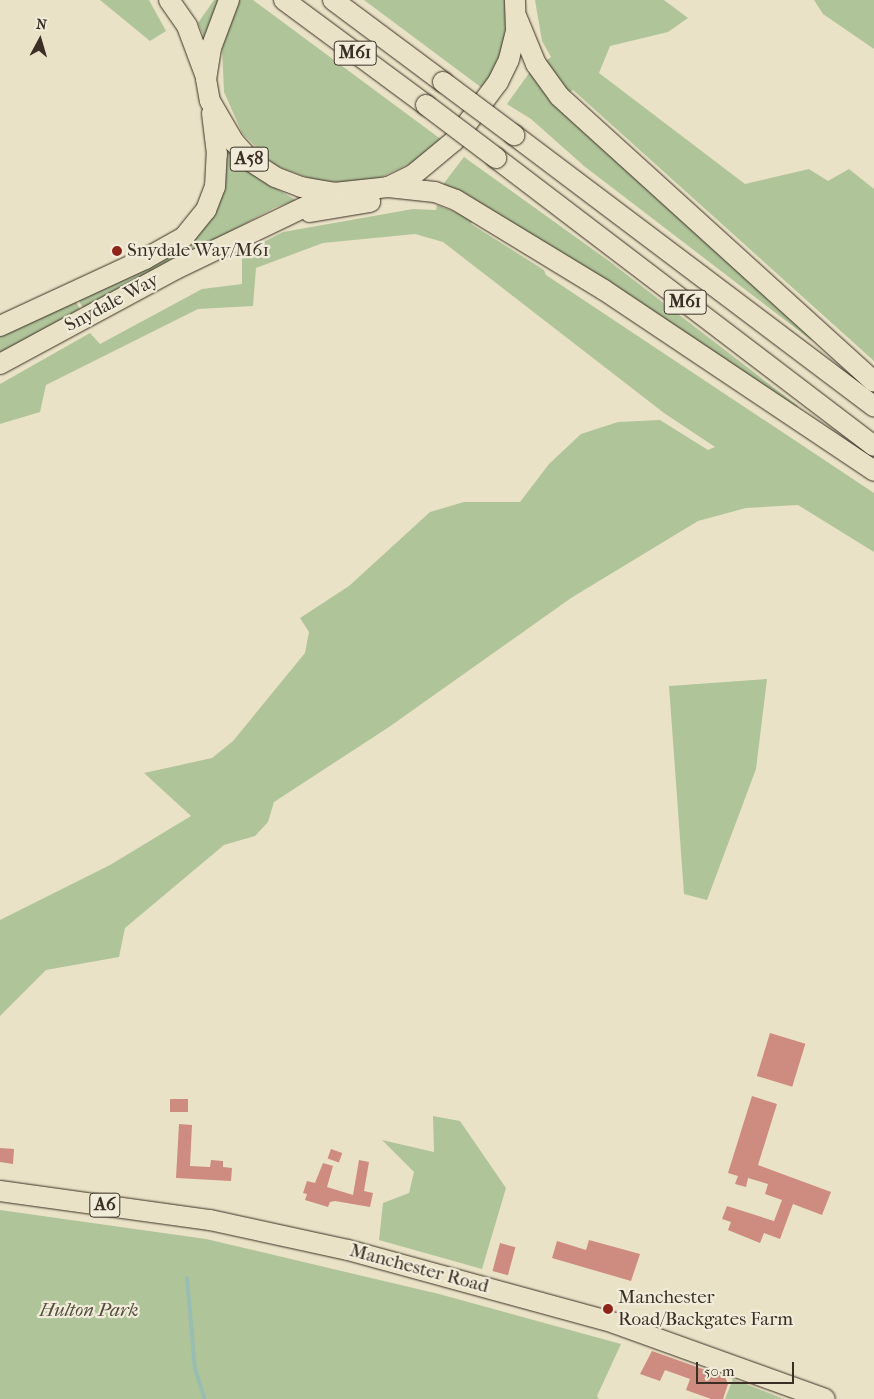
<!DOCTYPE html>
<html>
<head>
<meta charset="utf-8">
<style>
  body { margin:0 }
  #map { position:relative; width:874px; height:1399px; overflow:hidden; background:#eae2c6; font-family:"IM FELL French Canon",serif }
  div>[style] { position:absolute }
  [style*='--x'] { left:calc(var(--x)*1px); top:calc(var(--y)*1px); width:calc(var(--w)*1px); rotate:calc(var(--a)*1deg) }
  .green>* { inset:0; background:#b0c49a }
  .stream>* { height:4px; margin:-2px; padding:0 2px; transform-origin:2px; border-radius:2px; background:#98beb1 }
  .building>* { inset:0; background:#ce8b7f; transform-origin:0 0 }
  .roads { filter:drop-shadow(0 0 1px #3b2f25) drop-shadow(0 0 1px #3b2f25) }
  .highway>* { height:20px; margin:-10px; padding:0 10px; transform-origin:10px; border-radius:10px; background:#eae2c6 }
  .bridges { filter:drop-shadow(0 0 1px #3b2f25) drop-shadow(0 0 1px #3b2f25) }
  .highway-bridge>* { height:20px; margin:-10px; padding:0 10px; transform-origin:10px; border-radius:10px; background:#eae2c6 }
  .dots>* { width:14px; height:14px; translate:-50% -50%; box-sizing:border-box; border:2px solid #f1ecda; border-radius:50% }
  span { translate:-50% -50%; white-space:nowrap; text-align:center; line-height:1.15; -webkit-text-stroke:4.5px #f1ecda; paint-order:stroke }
  .shield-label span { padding:1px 4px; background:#f1ecda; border:1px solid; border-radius:4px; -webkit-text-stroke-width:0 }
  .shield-label { font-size:18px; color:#3b2f25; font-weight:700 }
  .poi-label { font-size:19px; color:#3b2f25 }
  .left { translate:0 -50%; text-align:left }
  .street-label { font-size:19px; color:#3b2f25 }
  .park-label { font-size:19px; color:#524d3c; font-style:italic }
  .north { position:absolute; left:15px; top:15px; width:50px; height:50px; -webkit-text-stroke:4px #f1ecda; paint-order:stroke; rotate:6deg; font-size:14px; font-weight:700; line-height:20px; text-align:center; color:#3b2f25 }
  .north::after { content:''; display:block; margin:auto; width:18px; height:22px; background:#3b2f25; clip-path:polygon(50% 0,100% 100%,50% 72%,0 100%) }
  .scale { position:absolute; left:696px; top:1362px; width:98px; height:22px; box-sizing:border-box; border:2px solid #3b2f25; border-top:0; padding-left:6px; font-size:15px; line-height:18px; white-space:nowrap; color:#3b2f25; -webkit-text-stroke:4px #f1ecda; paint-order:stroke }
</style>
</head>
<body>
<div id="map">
  <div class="green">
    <div style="clip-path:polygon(100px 0,149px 0,166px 31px,150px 41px)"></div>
    <div style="clip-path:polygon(214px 0,219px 0,205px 39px,198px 23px)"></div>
    <div style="clip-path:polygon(239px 0,253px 0,442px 140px,418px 160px,377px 179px,347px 183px,317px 181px,274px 165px,242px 133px,224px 92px,222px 48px)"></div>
    <div style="clip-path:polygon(364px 0,507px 0,506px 40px,500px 61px,482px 88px)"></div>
    <div style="clip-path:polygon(535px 0,664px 0,688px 18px,668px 32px,610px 46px,599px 73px,745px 184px,809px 169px,828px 181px,849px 169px,874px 189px,874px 361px,573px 90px,569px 92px,554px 77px,544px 62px,551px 57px,542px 41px)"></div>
    <div style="clip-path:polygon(814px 0,874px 0,874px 49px,823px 14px)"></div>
    <div style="clip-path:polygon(532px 69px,812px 337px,811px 340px,584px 166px,531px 119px,507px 104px)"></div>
    <div style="clip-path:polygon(227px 148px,258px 178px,296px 200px,274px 208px,84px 310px,78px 299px,170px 254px,224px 187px)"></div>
    <div style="clip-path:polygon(464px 157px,609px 261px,798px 406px,796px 408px,441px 187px)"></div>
    <div style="clip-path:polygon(437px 205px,473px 219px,471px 224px,544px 270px,546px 275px,874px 493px,874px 552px,798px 505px,746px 508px,698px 521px,571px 598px,389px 727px,274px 802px,268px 822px,255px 836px,224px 845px,125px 928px,119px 957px,46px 970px,0 1016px,0 920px,110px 865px,191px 816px,144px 773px,212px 758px,233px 741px,305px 653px,309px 632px,300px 618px,349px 586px,430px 512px,464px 502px,520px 502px,549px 464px,581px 434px,618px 422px,660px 420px,708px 450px,715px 447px,664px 413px,443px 242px,415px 234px,323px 243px,256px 268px,253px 306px,198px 309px,46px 385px,40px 412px,0 424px,0 384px,90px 333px,100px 344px,202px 289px,242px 284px,242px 253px,283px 232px,413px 209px,436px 210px)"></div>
    <div style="clip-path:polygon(75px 300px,81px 311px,0 356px,0 335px)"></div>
    <div style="clip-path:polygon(767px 679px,756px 769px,707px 900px,684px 894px,669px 686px)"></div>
    <div style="clip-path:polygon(433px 1116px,460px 1121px,506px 1188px,482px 1269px,379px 1240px,383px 1203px,409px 1193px,414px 1172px,382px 1140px,434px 1152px)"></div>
    <div style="clip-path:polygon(0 1210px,206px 1239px,439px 1294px,621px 1344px,597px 1396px,599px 1399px,0 1399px)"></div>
    <div style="clip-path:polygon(733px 1379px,784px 1399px,725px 1399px)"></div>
  </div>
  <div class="stream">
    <div style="--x:187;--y:1278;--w:91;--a:85"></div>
    <div style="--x:195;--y:1369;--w:32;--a:72"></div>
  </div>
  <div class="building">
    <div style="left:770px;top:1033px;width:37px;height:45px;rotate:17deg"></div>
    <div style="clip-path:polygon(752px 1096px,777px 1104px,758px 1165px,831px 1192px,822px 1215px,793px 1204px,780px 1239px,764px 1233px,760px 1243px,728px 1230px,731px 1222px,722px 1219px,727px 1206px,774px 1221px,782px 1200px,765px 1194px,768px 1184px,748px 1178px,746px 1187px,735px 1184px,738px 1176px,728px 1173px)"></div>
    <div style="left:170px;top:1099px;width:18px;height:13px"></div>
    <div style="clip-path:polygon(179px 1124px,192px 1125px,190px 1166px,210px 1167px,211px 1160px,223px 1161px,223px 1167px,232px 1168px,231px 1181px,176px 1178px)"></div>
    <div style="clip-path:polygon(0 1148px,14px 1149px,13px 1164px,0 1162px)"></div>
    <div style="left:331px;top:1149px;width:12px;height:10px;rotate:20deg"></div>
    <div style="clip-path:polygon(359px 1160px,369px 1162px,364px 1191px,373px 1193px,370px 1207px,335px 1201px,330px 1202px,328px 1207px,305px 1200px,307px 1194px,303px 1193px,307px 1181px,315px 1183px,323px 1163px,333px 1166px,327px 1187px,353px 1195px)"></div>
    <div style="clip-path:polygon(589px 1240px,640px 1254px,631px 1281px,552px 1258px,557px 1241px,586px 1250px)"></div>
    <div style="left:500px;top:1243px;width:16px;height:29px;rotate:15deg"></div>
    <div style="clip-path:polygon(652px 1351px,725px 1377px,728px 1384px,723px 1399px,711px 1399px,686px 1390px,690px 1379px,665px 1370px,660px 1381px,640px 1374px)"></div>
  </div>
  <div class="roads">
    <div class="highway">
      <div style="--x:169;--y:0;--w:32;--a:55"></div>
      <div style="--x:187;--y:26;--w:54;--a:69.6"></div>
      <div style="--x:229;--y:0;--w:51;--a:110.6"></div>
      <div style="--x:211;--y:48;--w:31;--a:99"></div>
      <div style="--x:206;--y:79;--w:22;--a:80"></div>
      <div style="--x:210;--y:101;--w:48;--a:59.7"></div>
      <div style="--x:234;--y:142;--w:27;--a:48"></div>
      <div style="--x:252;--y:162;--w:27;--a:33"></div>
      <div style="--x:275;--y:177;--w:28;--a:21"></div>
      <div style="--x:301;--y:187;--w:34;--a:10"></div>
      <div style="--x:334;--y:193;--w:54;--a:-6.3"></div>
      <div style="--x:388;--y:187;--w:28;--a:-26"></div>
      <div style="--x:413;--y:175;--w:53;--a:-39.7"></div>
      <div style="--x:454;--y:141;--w:74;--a:-53.3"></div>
      <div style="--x:498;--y:82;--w:25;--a:-64"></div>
      <div style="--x:509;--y:59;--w:29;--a:-76"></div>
      <div style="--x:516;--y:31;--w:31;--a:-92"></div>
      <div style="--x:284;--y:0;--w:177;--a:36.5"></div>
      <div style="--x:333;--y:0;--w:137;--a:36.7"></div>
      <div style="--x:517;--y:18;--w:50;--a:67.6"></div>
      <div style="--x:536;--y:64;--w:39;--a:54"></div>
      <div style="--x:559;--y:96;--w:425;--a:42.2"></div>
      <div style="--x:514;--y:135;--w:451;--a:37"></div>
      <div style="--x:496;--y:158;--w:475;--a:37.3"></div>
      <div style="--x:388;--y:187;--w:47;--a:6.1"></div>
      <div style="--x:435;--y:192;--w:22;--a:21"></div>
      <div style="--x:456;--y:200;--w:173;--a:31.3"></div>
      <div style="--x:604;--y:290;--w:325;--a:33.8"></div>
      <div style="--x:310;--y:212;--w:61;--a:-9.5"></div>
      <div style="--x:0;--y:326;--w:160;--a:-24.8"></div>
      <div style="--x:145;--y:259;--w:45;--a:-29.4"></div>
      <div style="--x:184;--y:237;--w:35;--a:-51"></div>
      <div style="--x:206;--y:210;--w:25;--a:-69"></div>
      <div style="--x:215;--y:187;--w:33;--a:-87"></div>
      <div style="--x:217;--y:154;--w:41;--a:-97"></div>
      <div style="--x:0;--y:364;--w:200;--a:-28.4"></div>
      <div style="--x:176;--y:269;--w:175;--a:-25.7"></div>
      <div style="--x:0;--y:1191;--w:212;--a:7.9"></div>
      <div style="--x:210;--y:1220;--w:141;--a:12.3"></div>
      <div style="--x:348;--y:1250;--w:276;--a:15.3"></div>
      <div style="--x:614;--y:1323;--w:224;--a:19.8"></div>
    </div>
  </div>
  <div class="bridges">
    <div class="highway-bridge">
      <div style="--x:443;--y:82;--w:89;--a:36.7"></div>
      <div style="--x:426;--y:105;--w:88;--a:37.1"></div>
    </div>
  </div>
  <div class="dots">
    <div style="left:117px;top:251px;background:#8f2418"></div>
    <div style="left:608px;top:1309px;background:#8f2418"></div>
  </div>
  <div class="shield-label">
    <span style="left:355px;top:53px">M61</span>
    <span style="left:249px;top:159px">A58</span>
    <span style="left:685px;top:302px">M61</span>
    <span style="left:105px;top:1205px">A6</span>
  </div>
  <div class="poi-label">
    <span class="left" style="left:127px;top:251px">Snydale Way/M61</span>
    <span class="left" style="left:618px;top:1309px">Manchester<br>Road/Backgates Farm</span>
  </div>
  <div class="street-label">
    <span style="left:112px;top:303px;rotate:-28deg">Snydale Way</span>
    <span style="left:419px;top:1269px;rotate:15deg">Manchester Road</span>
  </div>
  <div class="park-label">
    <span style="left:89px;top:1311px">Hulton Park</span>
  </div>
  <div class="north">N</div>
  <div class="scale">50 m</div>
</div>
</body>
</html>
